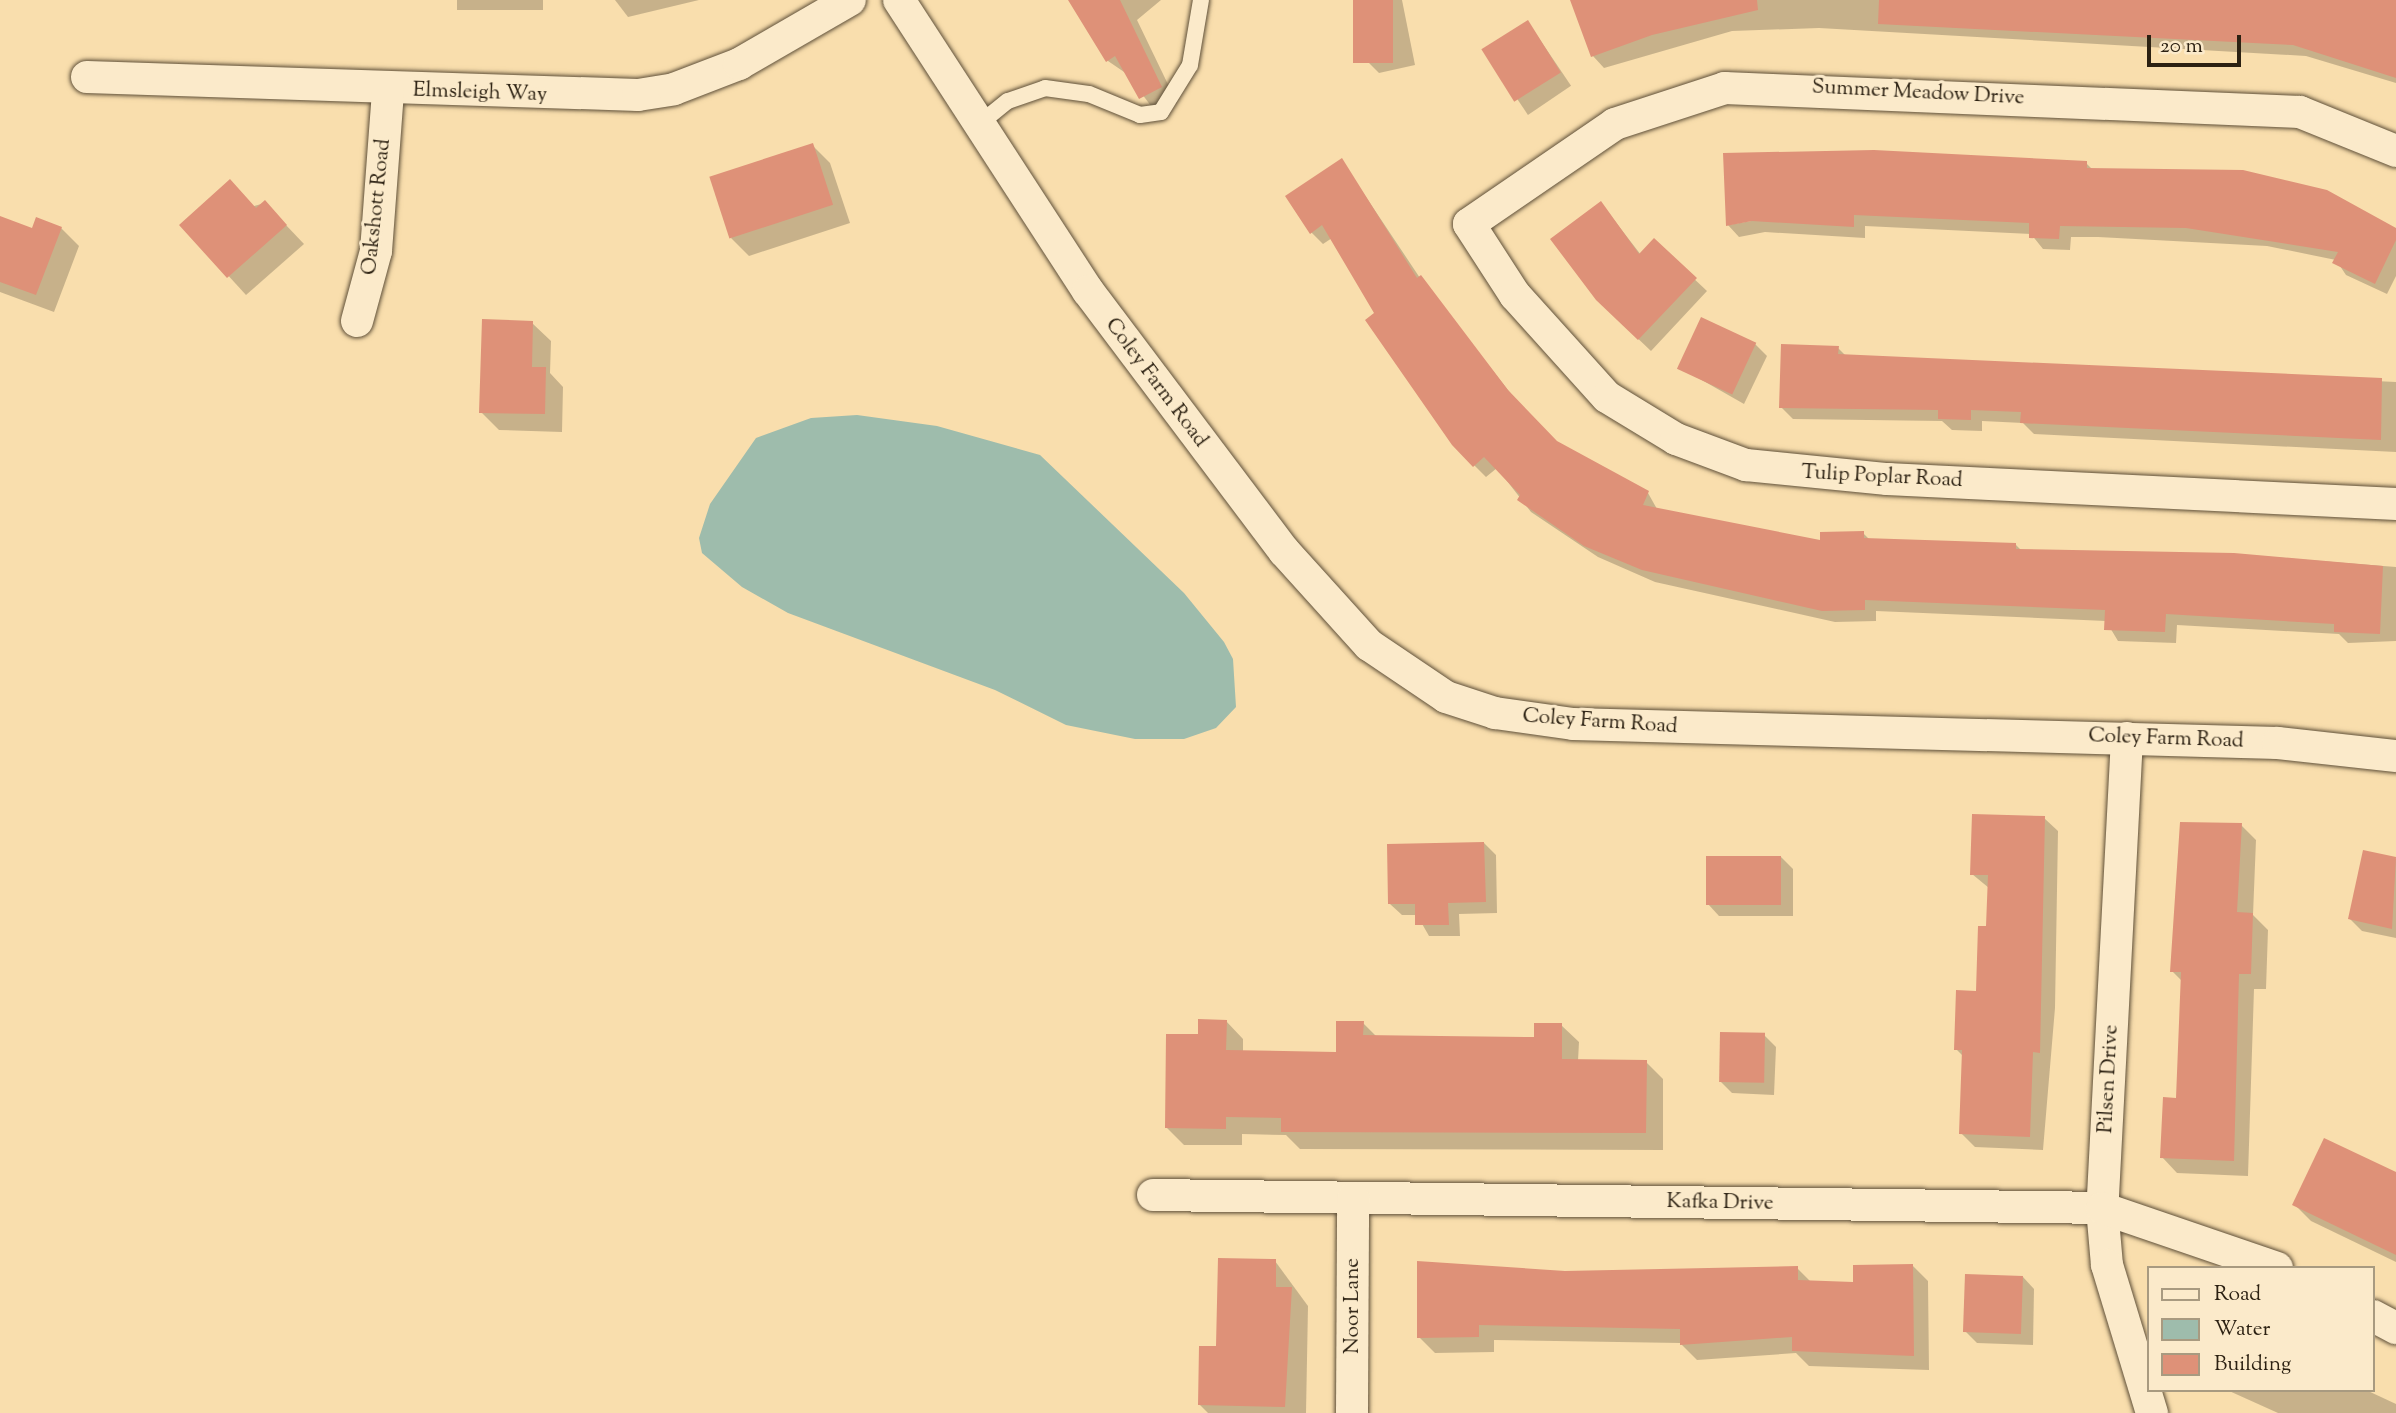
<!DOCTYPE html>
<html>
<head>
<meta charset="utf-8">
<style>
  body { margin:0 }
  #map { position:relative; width:2396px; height:1413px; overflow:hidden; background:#f9dead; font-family:"Sorts Mill Goudy",serif }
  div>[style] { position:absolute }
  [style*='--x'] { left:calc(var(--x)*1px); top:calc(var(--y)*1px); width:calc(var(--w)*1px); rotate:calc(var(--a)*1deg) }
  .water>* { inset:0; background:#9ebcac }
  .shadow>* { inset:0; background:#0003; transform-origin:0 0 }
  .building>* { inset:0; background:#de9178; transform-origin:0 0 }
  .roads { filter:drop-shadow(0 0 2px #5f5039) drop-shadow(0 0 2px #5f5039) }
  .service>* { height:16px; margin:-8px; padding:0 8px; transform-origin:8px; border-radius:8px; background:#fbeaca }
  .minor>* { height:32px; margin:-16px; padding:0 16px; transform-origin:16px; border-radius:16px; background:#fbeaca }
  span { translate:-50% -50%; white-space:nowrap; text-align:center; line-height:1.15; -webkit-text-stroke:6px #fbeaca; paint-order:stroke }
  .street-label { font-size:21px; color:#2c2112 }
  .legend { position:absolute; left:2147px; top:1266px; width:228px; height:126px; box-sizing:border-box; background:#fbeaca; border:2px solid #a89a80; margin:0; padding:9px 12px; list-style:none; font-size:21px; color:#2c2112 }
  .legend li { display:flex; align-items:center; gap:14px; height:35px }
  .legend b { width:35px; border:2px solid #a89a80 }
  .scale { position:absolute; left:2147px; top:35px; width:94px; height:32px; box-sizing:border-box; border:4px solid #2c2112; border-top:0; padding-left:9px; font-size:21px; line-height:24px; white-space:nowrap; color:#2c2112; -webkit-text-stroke:5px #fbeaca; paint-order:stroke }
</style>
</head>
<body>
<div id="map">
  <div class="water">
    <div style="clip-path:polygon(857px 415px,937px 426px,1040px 455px,1184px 593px,1224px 642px,1233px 659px,1236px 707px,1216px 728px,1184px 739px,1135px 739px,1066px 725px,995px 690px,788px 613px,742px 587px,702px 553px,699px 538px,710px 504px,756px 438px,811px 418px)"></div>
  </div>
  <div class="shadow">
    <div style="left:457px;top:0;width:86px;height:10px"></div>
    <div style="clip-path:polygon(615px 0,699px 0,628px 17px)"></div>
    <div style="clip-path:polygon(1070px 0,1161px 0,1137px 20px,1177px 103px,1157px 114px,1127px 74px,1108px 61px)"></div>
    <div style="clip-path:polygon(1355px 0,1402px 0,1415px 65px,1379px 73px,1367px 61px)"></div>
    <div style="clip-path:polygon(1578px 0,2369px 0,2396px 10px,2396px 83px,2306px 56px,1819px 28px,1732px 31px,1604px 68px,1593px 56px)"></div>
    <div style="left:1528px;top:22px;width:77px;height:52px;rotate:56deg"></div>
    <div style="clip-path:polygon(812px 145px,830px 163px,850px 223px,749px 256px,731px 238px)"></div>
    <div style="clip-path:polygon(1342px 161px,1420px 278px,1519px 404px,1557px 443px,1648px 493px,1657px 509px,1822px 542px,1863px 533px,1870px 540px,2016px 545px,2021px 550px,2234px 554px,2396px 567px,2396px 641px,2348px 643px,2339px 634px,2177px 625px,2176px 643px,2118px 641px,2106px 621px,1876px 611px,1876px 621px,1835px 622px,1655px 582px,1598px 557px,1531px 512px,1497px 468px,1486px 477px,1474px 465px,1332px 238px,1323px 244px,1311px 232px)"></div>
    <div style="clip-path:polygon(2086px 163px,2093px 170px,2396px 229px,2396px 276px,2387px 294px,2346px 275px,2336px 260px,2267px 246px,2098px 237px,2071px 237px,2070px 250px,2043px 249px,2031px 234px,1865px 226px,1865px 238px,1765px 232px,1739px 237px,1728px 225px)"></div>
    <div style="clip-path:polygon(265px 203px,304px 244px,246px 295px,182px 225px)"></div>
    <div style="clip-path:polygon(1601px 203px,1641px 255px,1654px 241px,1707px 291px,1651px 351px,1610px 312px)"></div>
    <div style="clip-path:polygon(0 218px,33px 231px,61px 228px,79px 246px,54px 312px,0 292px)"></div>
    <div style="clip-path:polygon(532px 323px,551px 341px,550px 373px,563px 387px,562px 432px,499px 430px,481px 412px)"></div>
    <div style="clip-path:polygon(1755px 344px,1767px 356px,1744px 404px,1679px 367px)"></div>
    <div style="clip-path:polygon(1838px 348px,1846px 356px,2396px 382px,2396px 452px,2034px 434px,2023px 423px,1982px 421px,1982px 431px,1952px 430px,1942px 421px,1793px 419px,1781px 407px)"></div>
    <div style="clip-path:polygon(2044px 818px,2058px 831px,2055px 1008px,2043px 1150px,1975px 1147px,1961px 1133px,1964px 1057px,1956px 1049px,1978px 993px,1987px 928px,1989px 888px,1972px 874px)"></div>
    <div style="clip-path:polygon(2241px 825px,2256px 840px,2253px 915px,2268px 930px,2266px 989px,2254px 989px,2248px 1176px,2177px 1173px,2162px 1157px,2178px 1099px,2182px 981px,2172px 971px)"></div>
    <div style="clip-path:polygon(1484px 843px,1496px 855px,1497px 913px,1459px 914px,1460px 936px,1429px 936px,1417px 915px,1402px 915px,1390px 904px)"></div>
    <div style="clip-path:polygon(2364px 852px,2396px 859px,2396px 938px,2362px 931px,2350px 919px)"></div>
    <div style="clip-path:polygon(1781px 857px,1793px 869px,1793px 916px,1719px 916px,1708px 904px)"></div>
    <div style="clip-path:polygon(1226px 1021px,1243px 1039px,1243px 1052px,1337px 1053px,1363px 1023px,1377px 1037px,1536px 1039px,1561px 1025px,1579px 1042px,1578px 1061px,1646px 1062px,1663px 1079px,1663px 1150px,1300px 1149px,1286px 1135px,1242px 1134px,1242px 1145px,1184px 1145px,1167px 1128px,1200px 1036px)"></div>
    <div style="clip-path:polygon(1764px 1035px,1776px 1047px,1774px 1095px,1732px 1093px,1720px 1081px)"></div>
    <div style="clip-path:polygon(2396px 1173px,2396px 1262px,2311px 1221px,2294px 1204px)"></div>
    <div style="clip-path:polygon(1275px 1261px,1308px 1306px,1306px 1413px,1208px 1413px,1200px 1405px,1218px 1348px)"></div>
    <div style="clip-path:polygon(1912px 1265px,1928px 1281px,1929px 1370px,1809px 1366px,1796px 1353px,1697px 1360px,1680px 1343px,1494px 1340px,1494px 1352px,1435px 1353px,1419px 1337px,1565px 1272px,1797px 1268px,1811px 1282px,1855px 1284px)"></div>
    <div style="clip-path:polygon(2023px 1277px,2034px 1289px,2033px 1345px,1977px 1343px,1965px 1331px)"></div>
    <div style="clip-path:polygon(2227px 1390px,2366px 1390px,2396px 1404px,2396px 1413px,2278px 1413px)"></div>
  </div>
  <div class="building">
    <div style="clip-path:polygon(1068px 0,1120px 0,1162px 87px,1139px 99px,1115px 56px,1106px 62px)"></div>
    <div style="left:1353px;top:0;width:40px;height:63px"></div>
    <div style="clip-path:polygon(1570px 0,1757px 0,1758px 10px,1652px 35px,1591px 57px)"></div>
    <div style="clip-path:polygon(1879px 0,2396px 0,2396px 78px,2293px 45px,1878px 24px)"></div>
    <div style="left:1528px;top:20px;width:62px;height:55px;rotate:58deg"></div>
    <div style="left:813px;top:143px;width:65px;height:109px;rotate:72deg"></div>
    <div style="clip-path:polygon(1874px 150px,2087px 161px,2087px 168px,2243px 170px,2327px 190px,2396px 228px,2396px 240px,2375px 284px,2332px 263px,2338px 252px,2186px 228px,2060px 226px,2059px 239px,2029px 238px,2029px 223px,1854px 215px,1854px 227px,1752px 221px,1726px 226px,1723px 153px)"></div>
    <div style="clip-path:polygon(1342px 158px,1417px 278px,1421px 275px,1508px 390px,1557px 441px,1649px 491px,1643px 505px,1820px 540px,1820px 532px,1864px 531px,1864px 538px,2016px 543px,2016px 549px,2234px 553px,2383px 566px,2380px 634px,2334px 632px,2334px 624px,2166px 614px,2165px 632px,2104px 630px,2105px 610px,1865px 600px,1865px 610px,1822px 611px,1642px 570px,1584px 546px,1517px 500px,1520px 495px,1484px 457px,1473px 467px,1452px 445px,1365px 320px,1374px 313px,1322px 225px,1310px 234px,1285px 196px)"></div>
    <div style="clip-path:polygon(230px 179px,256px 208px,265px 200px,287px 225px,227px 278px,179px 225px)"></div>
    <div style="clip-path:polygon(1601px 201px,1639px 254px,1654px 238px,1697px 278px,1638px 340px,1596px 300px,1550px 239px)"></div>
    <div style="clip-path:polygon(0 216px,32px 228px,36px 217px,62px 227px,36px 295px,0 282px)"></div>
    <div style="left:1701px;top:317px;width:61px;height:57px;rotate:25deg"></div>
    <div style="clip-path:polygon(482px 319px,533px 321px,532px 367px,546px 367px,545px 414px,479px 413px)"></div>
    <div style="clip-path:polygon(1781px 344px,1839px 346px,1838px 354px,2382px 378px,2381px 440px,2020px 423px,2021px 412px,1971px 410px,1971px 420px,1938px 419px,1938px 410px,1779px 408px)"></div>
    <div style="clip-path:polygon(1972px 814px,2045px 816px,2040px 1053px,2033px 1052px,2030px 1137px,1959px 1134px,1962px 1050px,1954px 1050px,1956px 990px,1976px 991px,1978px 926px,1986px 926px,1988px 875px,1970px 875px)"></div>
    <div style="clip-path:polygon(2180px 822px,2242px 823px,2237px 912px,2253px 913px,2251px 974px,2239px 974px,2234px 1161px,2160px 1158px,2163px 1097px,2176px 1098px,2181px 972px,2170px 972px)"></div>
    <div style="clip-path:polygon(1484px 842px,1486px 902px,1448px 903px,1449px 925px,1415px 925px,1415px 904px,1388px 904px,1387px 844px)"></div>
    <div style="clip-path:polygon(2363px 850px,2396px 857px,2392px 929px,2348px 919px)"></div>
    <div style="left:1706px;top:856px;width:75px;height:49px"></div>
    <div style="clip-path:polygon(1198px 1019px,1227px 1020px,1226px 1050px,1336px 1052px,1336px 1021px,1364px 1021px,1363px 1035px,1440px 1036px,1534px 1037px,1534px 1023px,1562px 1023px,1562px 1059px,1647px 1060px,1646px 1133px,1281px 1132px,1281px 1118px,1226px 1117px,1226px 1129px,1165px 1128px,1166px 1034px,1198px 1034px)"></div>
    <div style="left:1720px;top:1032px;width:45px;height:50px;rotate:1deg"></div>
    <div style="clip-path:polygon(2324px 1138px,2396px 1172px,2396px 1255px,2292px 1205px)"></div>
    <div style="clip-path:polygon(1218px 1258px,1276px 1259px,1276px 1287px,1292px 1287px,1285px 1407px,1198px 1405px,1199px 1346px,1216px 1346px)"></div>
    <div style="clip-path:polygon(1417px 1261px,1565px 1271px,1798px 1266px,1798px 1280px,1853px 1282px,1853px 1265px,1913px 1264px,1914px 1356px,1792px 1351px,1792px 1337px,1680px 1345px,1680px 1329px,1479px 1325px,1479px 1337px,1417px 1338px)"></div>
    <div style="left:1965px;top:1274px;width:58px;height:58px;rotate:2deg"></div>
  </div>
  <div class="roads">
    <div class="service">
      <div style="--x:978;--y:125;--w:38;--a:-39"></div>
      <div style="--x:1008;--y:101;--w:39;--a:-19"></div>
      <div style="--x:1045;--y:88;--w:44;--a:7.8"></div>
      <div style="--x:1089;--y:94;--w:55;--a:22.4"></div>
      <div style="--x:1140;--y:115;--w:21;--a:-8"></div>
      <div style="--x:1161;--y:112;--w:55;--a:-58.3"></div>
      <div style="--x:1190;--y:65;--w:66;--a:-80.4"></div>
    </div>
    <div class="minor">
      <div style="--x:899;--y:0;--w:347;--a:57"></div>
      <div style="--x:1088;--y:291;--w:326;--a:53"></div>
      <div style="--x:1284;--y:551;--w:127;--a:47.9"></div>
      <div style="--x:1369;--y:645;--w:93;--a:34"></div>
      <div style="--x:1446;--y:697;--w:52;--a:18.1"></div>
      <div style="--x:1495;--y:713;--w:79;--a:8"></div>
      <div style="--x:1573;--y:724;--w:705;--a:1.54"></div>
      <div style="--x:2278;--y:743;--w:119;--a:6.3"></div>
      <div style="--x:87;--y:77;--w:551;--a:1.87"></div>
      <div style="--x:638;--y:95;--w:36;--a:-9"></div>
      <div style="--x:674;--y:89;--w:70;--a:-21"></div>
      <div style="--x:739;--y:64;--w:128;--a:-30"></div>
      <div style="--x:2396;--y:151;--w:104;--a:-157.9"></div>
      <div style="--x:2300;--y:112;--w:576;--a:-177.61"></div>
      <div style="--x:1725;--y:88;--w:116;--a:161.9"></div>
      <div style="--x:1615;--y:124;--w:177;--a:145.6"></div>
      <div style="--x:1469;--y:224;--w:85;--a:57.1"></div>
      <div style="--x:1515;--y:295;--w:137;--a:48"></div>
      <div style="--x:1607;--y:397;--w:81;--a:31.3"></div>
      <div style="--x:1676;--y:439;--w:75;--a:20.4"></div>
      <div style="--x:1746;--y:465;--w:142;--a:5.7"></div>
      <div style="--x:1887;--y:479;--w:510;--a:2.81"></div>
      <div style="--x:357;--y:321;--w:73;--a:-74.8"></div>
      <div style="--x:376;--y:251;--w:161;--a:-85.7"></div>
      <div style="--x:2127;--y:738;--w:471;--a:93"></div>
      <div style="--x:2102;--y:1208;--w:57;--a:85"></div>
      <div style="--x:2107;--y:1265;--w:155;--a:73.1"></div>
      <div style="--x:1153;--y:1195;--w:949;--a:0.78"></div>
      <div style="--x:2102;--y:1208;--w:185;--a:18.9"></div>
      <div style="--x:2373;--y:1316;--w:26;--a:28"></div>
      <div style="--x:1352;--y:1413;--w:215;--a:-89.7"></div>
    </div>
  </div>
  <div class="street-label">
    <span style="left:480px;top:93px;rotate:2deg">Elmsleigh Way</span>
    <span style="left:1918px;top:93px;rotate:3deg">Summer Meadow Drive</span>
    <span style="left:377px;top:207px;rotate:-84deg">Oakshott Road</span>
    <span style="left:1156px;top:383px;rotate:53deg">Coley Farm Road</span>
    <span style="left:1882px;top:477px;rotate:3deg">Tulip Poplar Road</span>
    <span style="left:1600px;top:722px;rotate:4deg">Coley Farm Road</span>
    <span style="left:2166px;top:739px;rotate:2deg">Coley Farm Road</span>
    <span style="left:2109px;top:1079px;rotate:-87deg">Pilsen Drive</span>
    <span style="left:1720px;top:1203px;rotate:1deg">Kafka Drive</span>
    <span style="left:1353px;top:1306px;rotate:-90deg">Noor Lane</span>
  </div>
  <ul class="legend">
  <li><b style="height:9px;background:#fbeaca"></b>Road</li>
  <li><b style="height:19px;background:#9ebcac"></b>Water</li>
  <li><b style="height:19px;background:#de9178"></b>Building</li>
  </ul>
  <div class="scale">20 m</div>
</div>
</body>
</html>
